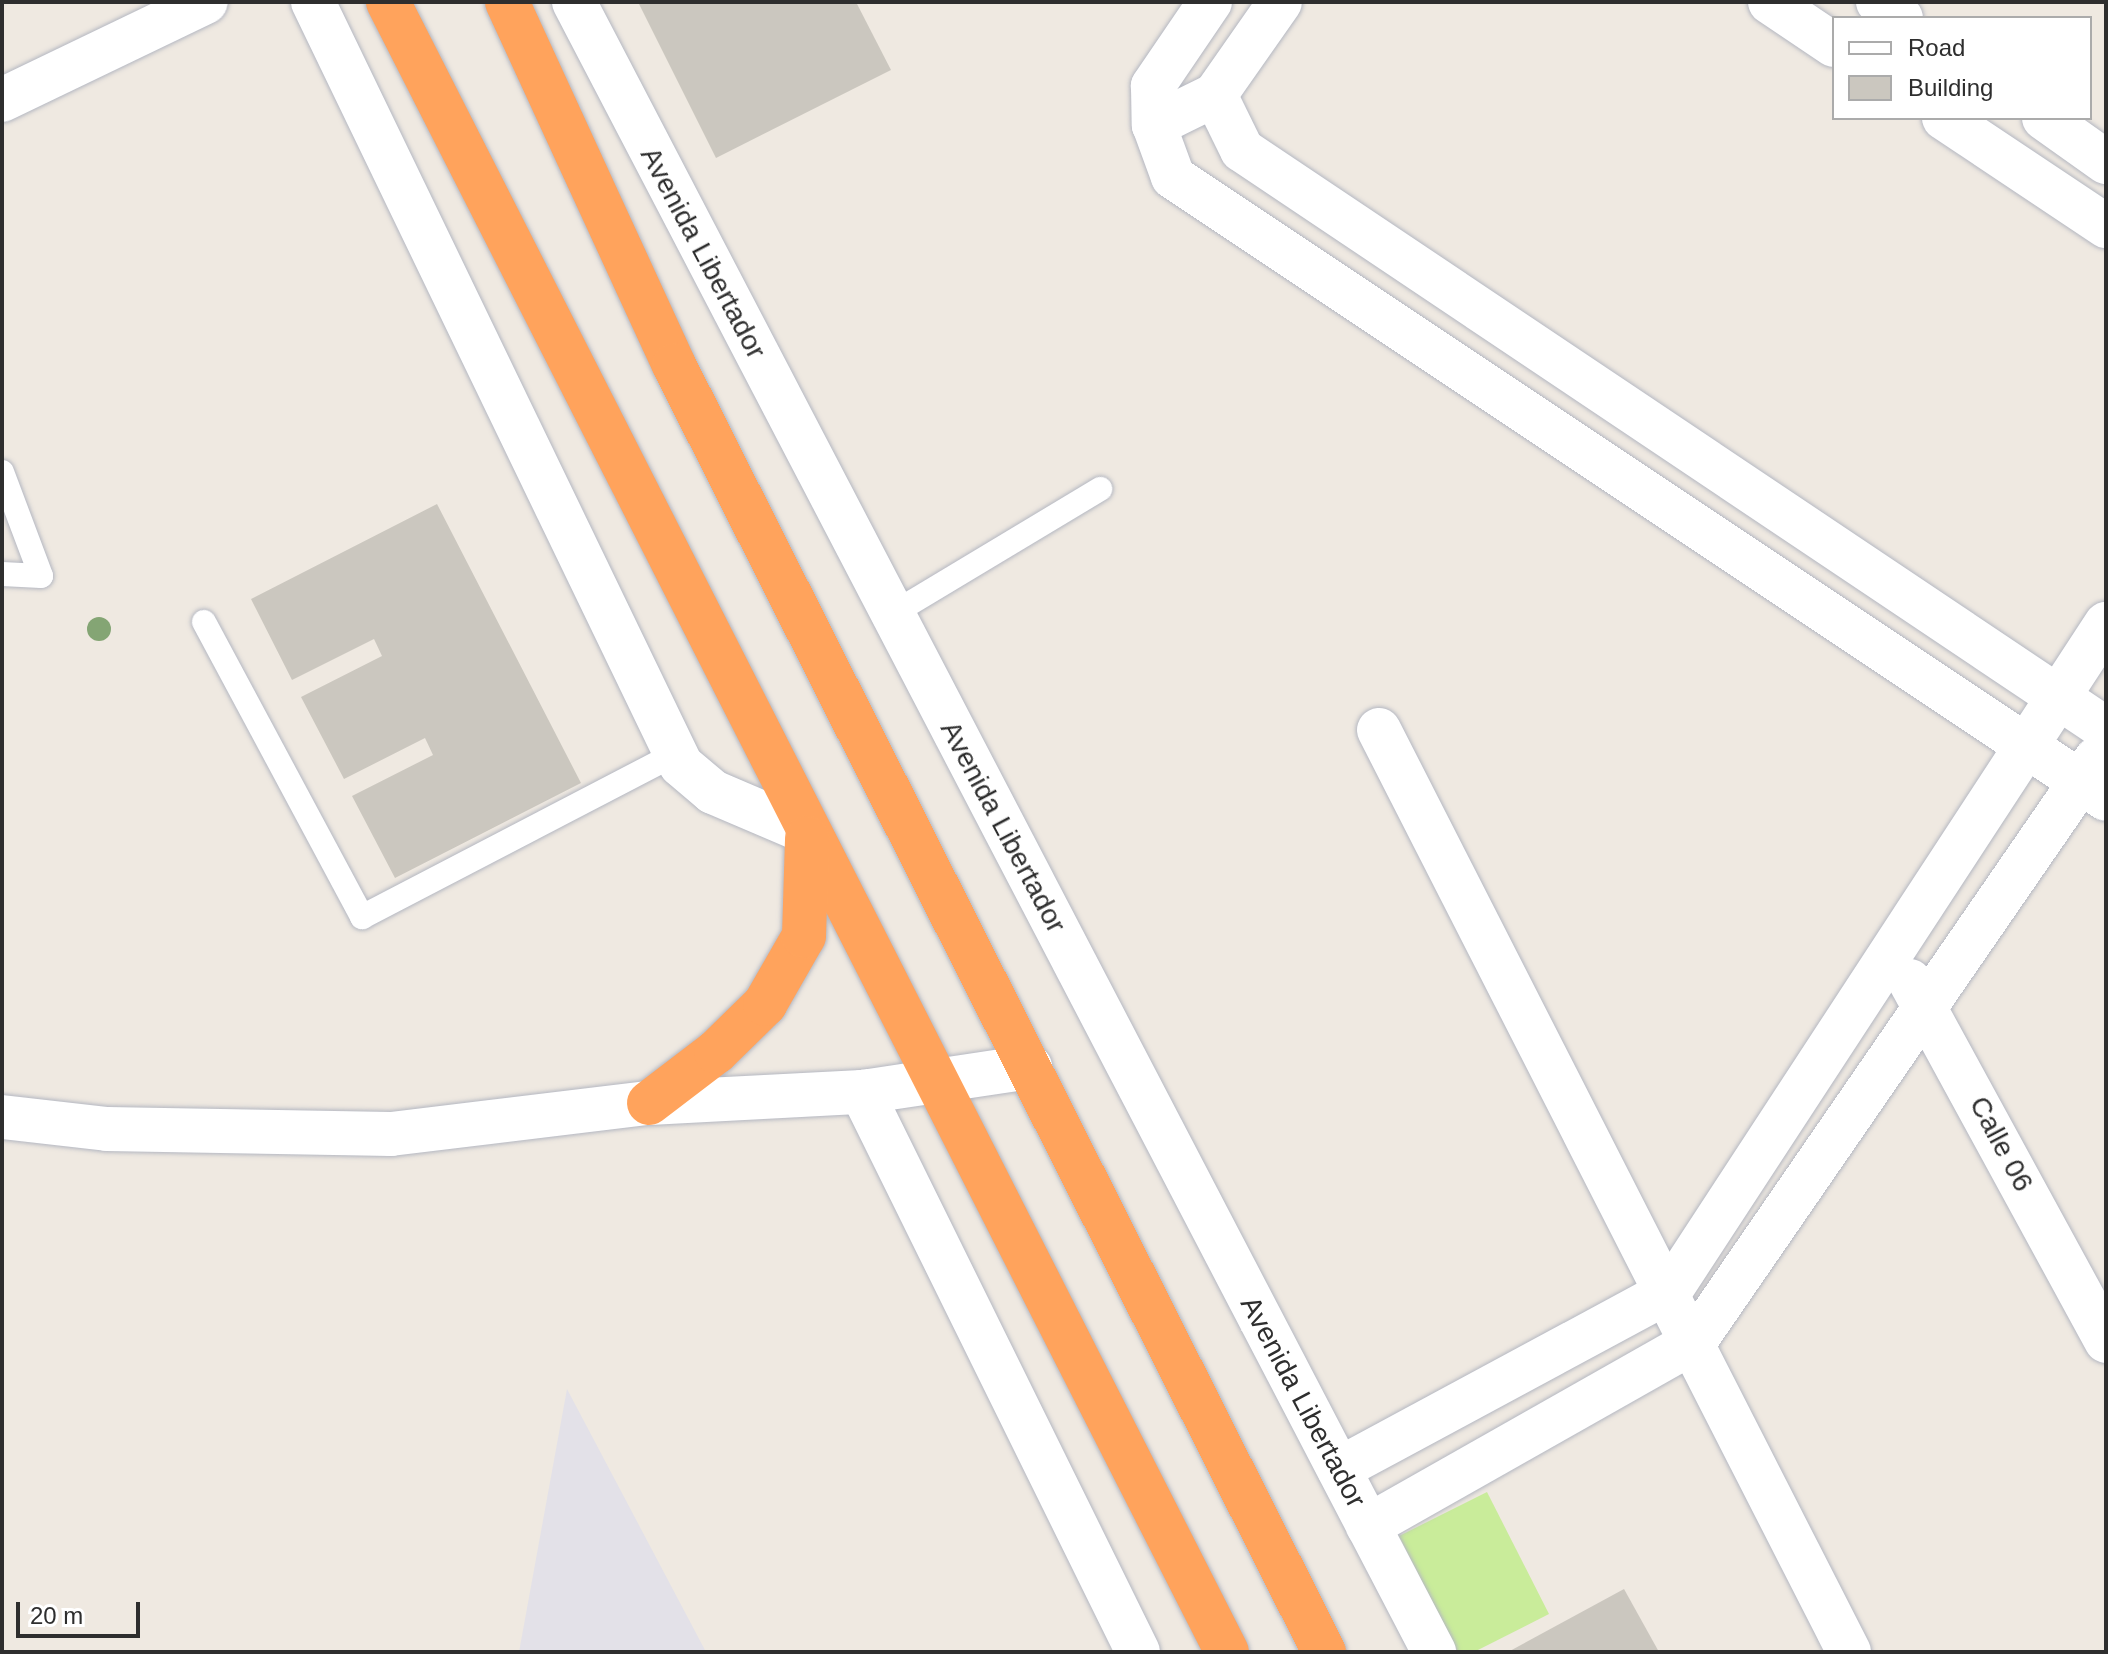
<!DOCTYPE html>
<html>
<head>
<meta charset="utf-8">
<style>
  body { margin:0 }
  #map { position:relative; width:2108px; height:1654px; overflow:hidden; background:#efe9e1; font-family:Helvetica,sans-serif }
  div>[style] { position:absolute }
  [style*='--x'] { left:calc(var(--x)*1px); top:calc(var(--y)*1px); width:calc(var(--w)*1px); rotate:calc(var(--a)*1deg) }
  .industrial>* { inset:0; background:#e3e1e8 }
  .pitch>* { inset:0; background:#c9ec9a }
  .building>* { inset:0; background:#cbc7bf }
  .roads { filter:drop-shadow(0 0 2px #b4b7c1) drop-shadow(0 0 2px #b4b7c1) }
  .lane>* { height:24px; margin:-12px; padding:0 12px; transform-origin:12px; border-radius:12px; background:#fff }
  .street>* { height:44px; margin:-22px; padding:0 22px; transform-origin:22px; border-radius:22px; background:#fff }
  .highway>* { height:44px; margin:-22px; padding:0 22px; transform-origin:22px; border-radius:22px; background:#ffa35c }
  .trees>* { width:24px; height:24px; margin:-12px; border-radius:50%; background:#84a574 }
  span { translate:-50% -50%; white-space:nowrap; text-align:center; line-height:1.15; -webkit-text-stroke:8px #fff; paint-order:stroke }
  .street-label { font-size:28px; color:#2e2e2e }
  .frame { position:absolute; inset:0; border:4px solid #2e2e2e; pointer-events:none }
  .legend { position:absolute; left:1832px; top:16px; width:260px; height:104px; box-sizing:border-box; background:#fff; border:2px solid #ababab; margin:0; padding:10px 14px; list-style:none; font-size:24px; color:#2e2e2e }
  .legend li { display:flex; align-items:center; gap:16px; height:40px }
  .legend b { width:40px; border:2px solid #ababab }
  .scale { position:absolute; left:16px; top:1602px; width:124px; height:36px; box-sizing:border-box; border:4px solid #2e2e2e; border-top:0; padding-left:10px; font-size:24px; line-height:28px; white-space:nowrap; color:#2e2e2e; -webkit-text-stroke:6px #fff; paint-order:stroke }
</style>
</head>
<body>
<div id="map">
  <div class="industrial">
    <div style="clip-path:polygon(567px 1389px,706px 1652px,519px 1652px)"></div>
  </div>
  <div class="pitch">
    <div style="clip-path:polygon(1487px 1492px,1549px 1614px,1474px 1652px,1458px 1652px,1399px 1536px)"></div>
  </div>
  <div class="building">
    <div style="clip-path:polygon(638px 2px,856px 2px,891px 70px,716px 158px)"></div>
    <div style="clip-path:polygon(437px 504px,581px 783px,395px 878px,352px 796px,433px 755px,425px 738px,344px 779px,301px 697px,382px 656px,374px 639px,292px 680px,251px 599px)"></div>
    <div style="clip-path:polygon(1624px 1589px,1659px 1652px,1508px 1652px)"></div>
  </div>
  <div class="roads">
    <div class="lane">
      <div style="--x:2;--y:472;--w:111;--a:69.4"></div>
      <div style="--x:41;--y:576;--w:39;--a:-177"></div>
      <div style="--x:892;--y:614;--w:243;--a:-31"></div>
      <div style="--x:204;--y:622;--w:335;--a:61.8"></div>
      <div style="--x:362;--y:917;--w:353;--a:-27.5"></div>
    </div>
    <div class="street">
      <div style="--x:313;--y:2;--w:847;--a:64.25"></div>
      <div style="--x:681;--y:765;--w:42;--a:40.2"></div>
      <div style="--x:713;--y:792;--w:102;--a:23.1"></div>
      <div style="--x:574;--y:2;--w:1861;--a:62.47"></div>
      <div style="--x:1210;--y:2;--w:102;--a:124.2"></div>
      <div style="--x:1153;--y:86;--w:39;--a:89"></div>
      <div style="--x:1154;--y:125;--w:55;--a:69.9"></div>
      <div style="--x:1173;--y:177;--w:1121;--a:33.69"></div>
      <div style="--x:1770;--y:2;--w:77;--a:33.9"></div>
      <div style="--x:1878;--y:2;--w:28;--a:35"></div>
      <div style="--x:1215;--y:95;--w:61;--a:63.9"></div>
      <div style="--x:1242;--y:150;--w:1040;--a:33.83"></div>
      <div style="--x:2;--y:100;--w:226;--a:-25.7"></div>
      <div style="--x:1944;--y:118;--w:195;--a:33.7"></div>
      <div style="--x:2044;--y:118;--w:76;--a:35.4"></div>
      <div style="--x:1154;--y:125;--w:68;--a:-26.2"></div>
      <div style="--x:1215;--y:95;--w:113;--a:-55"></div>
      <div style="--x:1379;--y:730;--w:1035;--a:62.99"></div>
      <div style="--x:1910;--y:981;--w:410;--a:61.4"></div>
      <div style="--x:862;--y:1092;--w:624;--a:63.76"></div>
      <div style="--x:2;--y:1117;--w:106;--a:6.5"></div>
      <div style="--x:107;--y:1129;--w:284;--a:1"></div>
      <div style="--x:391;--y:1134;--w:260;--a:-6.9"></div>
      <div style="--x:649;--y:1103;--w:213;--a:-3"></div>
      <div style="--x:862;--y:1092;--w:170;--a:-8.5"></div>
      <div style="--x:1339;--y:1469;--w:376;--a:-28.3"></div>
      <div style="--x:1670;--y:1291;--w:797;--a:-56.83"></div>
      <div style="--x:1368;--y:1526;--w:376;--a:-29.5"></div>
      <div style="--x:1695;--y:1341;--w:707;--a:-55.43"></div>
    </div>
    <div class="highway">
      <div style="--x:388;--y:2;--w:1851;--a:63.05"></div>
      <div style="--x:507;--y:2;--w:400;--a:65.3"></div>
      <div style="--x:674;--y:365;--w:1442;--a:63.2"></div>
      <div style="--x:649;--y:1103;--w:84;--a:-37.3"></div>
      <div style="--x:716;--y:1052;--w:69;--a:-44.4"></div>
      <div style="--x:765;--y:1004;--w:78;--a:-60.2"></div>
      <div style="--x:804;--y:936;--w:98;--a:-88.2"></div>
    </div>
  </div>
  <div class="trees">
    <div style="left:99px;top:629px"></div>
  </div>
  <div class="street-label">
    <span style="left:703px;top:253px;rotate:62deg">Avenida Libertador</span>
    <span style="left:1003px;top:827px;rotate:62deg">Avenida Libertador</span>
    <span style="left:2001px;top:1144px;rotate:62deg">Calle 06</span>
    <span style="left:1303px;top:1402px;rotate:62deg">Avenida Libertador</span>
  </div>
  <div class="frame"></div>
  <ul class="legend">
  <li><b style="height:10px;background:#fff"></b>Road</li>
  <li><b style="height:22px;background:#cbc7bf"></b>Building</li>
  </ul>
  <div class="scale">20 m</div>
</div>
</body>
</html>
